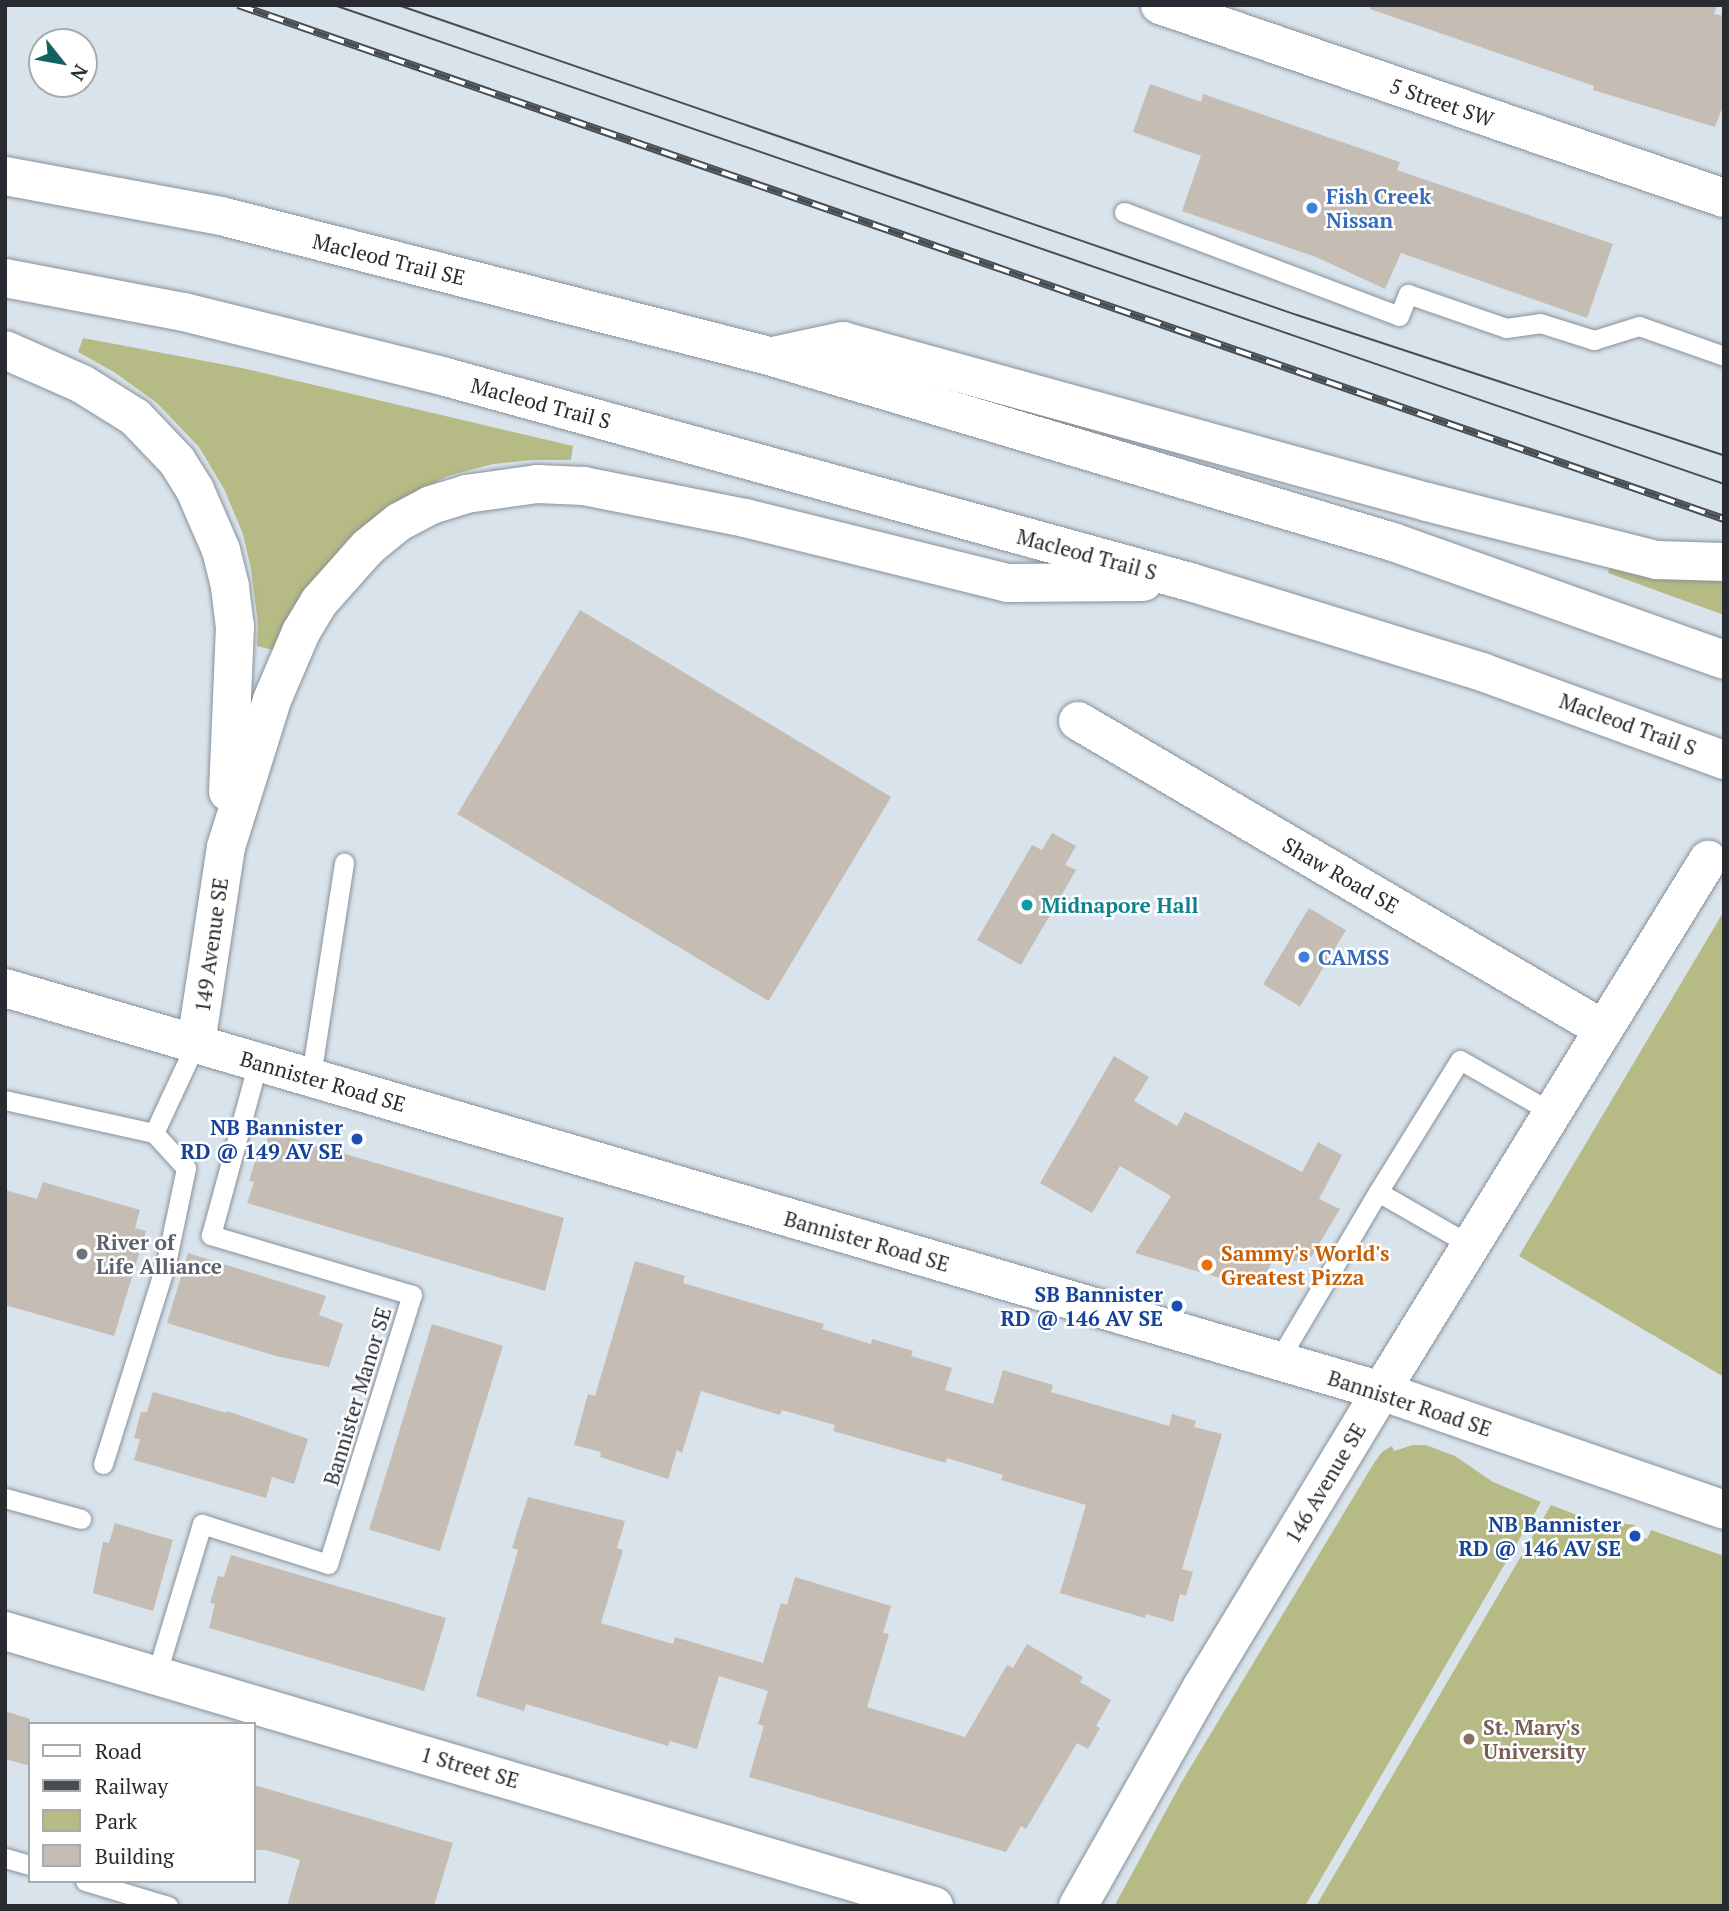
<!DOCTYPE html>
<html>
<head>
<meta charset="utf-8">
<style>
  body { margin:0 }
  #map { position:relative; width:1729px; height:1911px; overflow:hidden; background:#d9e3ec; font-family:"PT Serif",serif }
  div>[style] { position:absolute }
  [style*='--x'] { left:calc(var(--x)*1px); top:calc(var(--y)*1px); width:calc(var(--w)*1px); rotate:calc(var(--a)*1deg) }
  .green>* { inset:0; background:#b6ba84 }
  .building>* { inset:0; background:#c5bcb3; transform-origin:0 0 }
  .roads { filter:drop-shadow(0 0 2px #889199) drop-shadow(0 0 2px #889199) }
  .service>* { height:19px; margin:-9.5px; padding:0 9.5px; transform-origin:9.5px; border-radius:9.5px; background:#fff }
  .minor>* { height:38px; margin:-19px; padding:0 19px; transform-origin:19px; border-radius:19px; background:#fff }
  .tertiary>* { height:38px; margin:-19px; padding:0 19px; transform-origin:19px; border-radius:19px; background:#fff }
  .motorway>* { height:38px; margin:-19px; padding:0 19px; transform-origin:19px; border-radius:19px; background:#fff }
  .tram>* { height:2px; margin:-1px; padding:0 1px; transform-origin:1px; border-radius:1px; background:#484d51 }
  .rail>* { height:8px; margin-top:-4px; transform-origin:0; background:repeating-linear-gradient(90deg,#fff 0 16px,#484d51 0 32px); box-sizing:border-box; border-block:2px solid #484d51 }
  .dots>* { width:19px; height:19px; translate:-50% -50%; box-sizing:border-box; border:4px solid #fff; border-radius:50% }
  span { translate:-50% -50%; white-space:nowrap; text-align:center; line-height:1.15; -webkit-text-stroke:5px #fff; paint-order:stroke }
  .street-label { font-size:21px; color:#282b2f }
  .shop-label { font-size:21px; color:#366cbe; font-weight:700 }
  .left { translate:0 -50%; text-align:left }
  .culture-label { font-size:21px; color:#0d838f; font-weight:700 }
  .transit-label { font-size:21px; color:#164399; font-weight:700 }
  .right { translate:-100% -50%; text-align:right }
  .worship-label { font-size:21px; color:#5b616d; font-weight:700 }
  .food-label { font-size:21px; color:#c56008; font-weight:700 }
  .education-label { font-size:21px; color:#785e54; font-weight:700 }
  .frame { position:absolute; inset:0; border:7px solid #282b2f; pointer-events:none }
  .legend { position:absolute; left:28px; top:1722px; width:228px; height:161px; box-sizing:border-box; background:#fff; border:2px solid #a9aaac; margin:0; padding:9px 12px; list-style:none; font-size:21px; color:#282b2f }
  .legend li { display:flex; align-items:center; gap:14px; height:35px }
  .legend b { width:35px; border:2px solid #a9aaac }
  .north { position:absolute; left:28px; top:28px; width:70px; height:70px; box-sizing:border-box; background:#fff; border:2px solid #a9aaac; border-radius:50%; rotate:121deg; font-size:19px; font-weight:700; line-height:28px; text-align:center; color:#282b2f }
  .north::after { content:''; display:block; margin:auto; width:24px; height:32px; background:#126262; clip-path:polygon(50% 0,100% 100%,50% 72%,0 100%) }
</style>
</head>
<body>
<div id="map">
  <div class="green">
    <div style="clip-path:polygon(83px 338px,242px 368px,573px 446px,571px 460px,531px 460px,493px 464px,448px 476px,395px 502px,347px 540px,307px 591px,273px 650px,257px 646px,258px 624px,251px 569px,243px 534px,224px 489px,199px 447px,157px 403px,114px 372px,78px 352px)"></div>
    <div style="clip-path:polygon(1613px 558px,1724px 565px,1724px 615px,1608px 573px)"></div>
    <div style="clip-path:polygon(1724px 911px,1724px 1377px,1519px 1256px)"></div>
    <div style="clip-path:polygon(1413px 1445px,1426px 1445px,1455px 1456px,1493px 1482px,1541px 1502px,1305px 1906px,1115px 1905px,1181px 1783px,1374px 1463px,1382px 1452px,1392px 1446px,1394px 1451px)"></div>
    <div style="clip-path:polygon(1551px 1505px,1587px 1519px,1635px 1525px,1632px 1534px,1647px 1539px,1651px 1530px,1724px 1556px,1724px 1906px,1316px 1906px)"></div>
  </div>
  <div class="building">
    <div style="clip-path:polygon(1371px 5px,1717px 5px,1714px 14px,1724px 16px,1724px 103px,1715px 127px,1593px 90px,1594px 86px,1370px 9px)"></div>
    <div style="clip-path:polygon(1150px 84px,1201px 102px,1203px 94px,1400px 162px,1397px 170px,1613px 244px,1587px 318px,1401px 253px,1385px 289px,1316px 257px,1182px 211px,1201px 156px,1133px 132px)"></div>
    <div style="left:580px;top:610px;width:363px;height:238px;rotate:31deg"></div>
    <div style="clip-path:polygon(1052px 833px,1076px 846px,1065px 865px,1076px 870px,1021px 965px,977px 940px,1032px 845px,1042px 850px)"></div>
    <div style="left:1309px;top:908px;width:43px;height:89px;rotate:31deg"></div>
    <div style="clip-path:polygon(1114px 1056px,1149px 1077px,1134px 1101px,1177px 1126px,1185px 1112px,1302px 1172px,1318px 1142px,1342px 1155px,1319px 1199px,1340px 1209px,1307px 1264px,1276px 1256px,1261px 1281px,1248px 1277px,1244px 1285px,1135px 1253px,1171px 1196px,1120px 1166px,1092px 1213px,1040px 1183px)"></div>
    <div style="clip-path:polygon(270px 1132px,564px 1218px,545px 1291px,247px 1203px,254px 1182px,249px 1181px,258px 1152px,263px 1154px)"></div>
    <div style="clip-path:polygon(43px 1182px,140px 1210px,135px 1228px,146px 1231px,114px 1336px,5px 1305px,5px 1190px,37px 1199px)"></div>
    <div style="clip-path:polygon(188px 1253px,326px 1296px,319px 1315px,343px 1324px,329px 1367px,276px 1356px,167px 1323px)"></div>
    <div style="clip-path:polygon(635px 1261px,685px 1276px,683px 1283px,824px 1324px,822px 1329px,871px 1344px,872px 1339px,913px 1351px,911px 1356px,952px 1368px,945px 1390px,993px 1404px,1003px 1370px,1053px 1385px,1051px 1392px,1169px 1426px,1172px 1414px,1196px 1421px,1194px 1427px,1222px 1434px,1182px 1569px,1193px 1572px,1186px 1596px,1180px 1594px,1173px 1622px,1146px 1614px,1145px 1618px,1060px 1593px,1086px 1505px,1001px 1480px,1003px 1475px,947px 1458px,946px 1463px,833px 1431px,835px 1425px,782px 1410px,780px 1415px,701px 1391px,682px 1453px,677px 1450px,668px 1479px,600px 1457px,601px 1452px,574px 1445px,588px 1394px,595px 1396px)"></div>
    <div style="left:432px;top:1324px;width:74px;height:215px;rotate:17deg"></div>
    <div style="clip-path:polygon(153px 1392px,227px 1413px,227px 1411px,308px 1439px,294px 1484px,272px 1477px,266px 1498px,134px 1460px,140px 1439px,134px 1438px,141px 1412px,147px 1412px)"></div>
    <div style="clip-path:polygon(528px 1497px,625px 1521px,617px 1548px,623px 1550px,601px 1623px,673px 1644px,675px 1637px,763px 1663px,781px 1603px,787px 1605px,795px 1577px,891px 1606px,883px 1633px,889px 1634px,867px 1707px,965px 1737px,1007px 1665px,1013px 1668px,1027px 1644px,1083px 1677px,1080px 1682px,1111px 1700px,1096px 1726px,1100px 1728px,1088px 1749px,1077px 1743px,1026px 1829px,1021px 1826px,1006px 1852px,749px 1777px,764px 1726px,758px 1724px,768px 1691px,719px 1676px,697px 1749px,670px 1741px,668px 1746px,526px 1704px,524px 1711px,476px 1696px,518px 1550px,512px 1548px)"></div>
    <div style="clip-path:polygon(115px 1523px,173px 1540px,153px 1611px,93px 1593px,103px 1542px,109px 1543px)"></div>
    <div style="clip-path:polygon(231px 1555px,446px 1618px,424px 1691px,209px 1628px,215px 1604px,210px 1603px,218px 1576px,224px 1577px)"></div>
    <div style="clip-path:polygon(5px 1711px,30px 1719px,30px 1766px,5px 1759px)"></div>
    <div style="clip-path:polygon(254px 1785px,453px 1843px,434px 1906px,287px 1906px,300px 1860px,266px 1850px,254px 1850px)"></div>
  </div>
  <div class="roads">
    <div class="service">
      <div style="--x:1124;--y:212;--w:294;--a:20.7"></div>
      <div style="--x:1399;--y:316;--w:24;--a:-68"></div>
      <div style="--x:1408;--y:294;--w:104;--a:19.1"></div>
      <div style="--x:1506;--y:328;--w:34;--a:-8"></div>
      <div style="--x:1540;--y:323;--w:57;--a:17.5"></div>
      <div style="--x:1594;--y:340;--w:47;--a:-17.3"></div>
      <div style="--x:1639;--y:326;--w:90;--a:19.4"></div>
      <div style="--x:311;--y:1076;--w:216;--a:-81.2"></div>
      <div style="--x:5;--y:1100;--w:153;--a:12.5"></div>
      <div style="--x:1378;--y:1192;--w:155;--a:-58.2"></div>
      <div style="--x:1460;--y:1060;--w:105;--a:29.7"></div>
      <div style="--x:1278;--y:1361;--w:196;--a:-59.4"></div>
      <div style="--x:1378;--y:1192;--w:106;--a:29.9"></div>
      <div style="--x:103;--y:1464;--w:211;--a:-72.6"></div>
      <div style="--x:166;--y:1263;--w:97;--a:-78.1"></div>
      <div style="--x:186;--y:1168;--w:47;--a:-132.4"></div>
      <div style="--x:154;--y:1133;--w:99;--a:-65"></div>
      <div style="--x:5;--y:1498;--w:79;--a:15.4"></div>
      <div style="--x:156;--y:1676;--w:159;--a:-73.2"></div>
      <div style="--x:202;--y:1524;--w:132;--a:17.6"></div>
      <div style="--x:328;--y:1564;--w:282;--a:-72.7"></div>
      <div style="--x:412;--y:1295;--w:210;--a:-163.4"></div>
      <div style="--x:211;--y:1235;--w:179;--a:-74.8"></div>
      <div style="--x:5;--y:1858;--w:26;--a:16"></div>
      <div style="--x:85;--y:1881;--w:87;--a:16.8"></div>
    </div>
    <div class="minor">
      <div style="--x:1160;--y:5;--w:596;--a:18.89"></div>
      <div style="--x:1078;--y:721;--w:609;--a:30.4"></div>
      <div style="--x:5;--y:1631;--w:969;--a:16.49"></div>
      <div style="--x:1078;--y:1906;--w:252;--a:-60.5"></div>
      <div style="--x:1202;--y:1687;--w:346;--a:-58.8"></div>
      <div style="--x:1381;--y:1391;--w:624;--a:-58.37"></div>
    </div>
    <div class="tertiary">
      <div style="--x:5;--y:988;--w:1434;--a:16.32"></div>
      <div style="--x:1381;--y:1391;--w:363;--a:19.1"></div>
      <div style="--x:196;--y:1043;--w:198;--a:-81.3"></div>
    </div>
    <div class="motorway">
      <div style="--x:5;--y:176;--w:220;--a:10.5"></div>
      <div style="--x:221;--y:216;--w:566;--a:14.33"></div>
      <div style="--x:769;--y:356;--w:651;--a:16.6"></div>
      <div style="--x:1393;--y:542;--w:351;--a:19.6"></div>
      <div style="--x:5;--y:278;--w:182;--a:10.8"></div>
      <div style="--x:184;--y:312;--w:266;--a:13.9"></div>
      <div style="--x:442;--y:376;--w:776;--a:15.4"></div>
      <div style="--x:1190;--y:582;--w:306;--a:17.1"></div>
      <div style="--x:1482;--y:672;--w:258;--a:20"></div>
      <div style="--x:5;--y:350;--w:84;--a:23.8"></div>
      <div style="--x:82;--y:384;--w:62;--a:31.9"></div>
      <div style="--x:135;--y:417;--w:61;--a:46.3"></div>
      <div style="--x:177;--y:461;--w:34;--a:58"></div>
      <div style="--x:195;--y:490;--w:65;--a:66.6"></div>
      <div style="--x:221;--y:550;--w:38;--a:76"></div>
      <div style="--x:230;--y:587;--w:39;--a:83"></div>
      <div style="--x:235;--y:626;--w:166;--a:92.4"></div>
      <div style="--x:773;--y:356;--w:72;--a:-12.1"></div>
      <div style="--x:843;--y:341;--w:606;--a:15.41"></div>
      <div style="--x:1427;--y:502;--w:237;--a:14.2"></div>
      <div style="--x:1657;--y:560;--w:67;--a:1.7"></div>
      <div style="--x:226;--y:847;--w:154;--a:-72.6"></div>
      <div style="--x:272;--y:700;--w:74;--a:-66.9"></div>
      <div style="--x:301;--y:632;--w:35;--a:-59"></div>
      <div style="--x:319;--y:602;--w:74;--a:-48.3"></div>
      <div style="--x:368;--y:547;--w:40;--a:-39"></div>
      <div style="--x:399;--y:522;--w:36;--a:-28"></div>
      <div style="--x:431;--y:505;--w:37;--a:-17"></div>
      <div style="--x:466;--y:494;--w:72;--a:-8"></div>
      <div style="--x:537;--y:484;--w:47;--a:2.4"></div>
      <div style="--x:584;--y:486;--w:164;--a:11.2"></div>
      <div style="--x:745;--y:518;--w:270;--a:13.9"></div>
      <div style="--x:1007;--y:583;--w:136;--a:-0.4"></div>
    </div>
  </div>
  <div class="tram">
    <div style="--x:334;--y:5;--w:1470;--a:19.01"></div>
    <div style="--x:398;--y:5;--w:951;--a:19.03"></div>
    <div style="--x:1297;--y:315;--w:449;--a:18.2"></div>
  </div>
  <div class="rail">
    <div style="--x:238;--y:5;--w:1572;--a:19.08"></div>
  </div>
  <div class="dots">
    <div style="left:1312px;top:208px;background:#3f7fe0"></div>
    <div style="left:1027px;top:905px;background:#0f9aa8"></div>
    <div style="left:1304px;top:957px;background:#3f7fe0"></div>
    <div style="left:357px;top:1139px;background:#1a4fb4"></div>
    <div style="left:82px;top:1254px;background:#6b7280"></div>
    <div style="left:1207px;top:1265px;background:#e8710a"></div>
    <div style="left:1177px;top:1306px;background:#1a4fb4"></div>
    <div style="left:1635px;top:1536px;background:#1a4fb4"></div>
    <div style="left:1469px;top:1739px;background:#8d6e63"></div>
  </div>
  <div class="street-label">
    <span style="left:1442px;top:102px;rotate:19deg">5 Street SW</span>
    <span style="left:389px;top:259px;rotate:14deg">Macleod Trail SE</span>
    <span style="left:541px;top:403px;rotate:15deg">Macleod Trail S</span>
    <span style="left:1087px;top:554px;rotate:15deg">Macleod Trail S</span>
    <span style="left:1628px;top:724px;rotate:20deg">Macleod Trail S</span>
    <span style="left:1341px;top:875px;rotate:30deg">Shaw Road SE</span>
    <span style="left:211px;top:945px;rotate:-82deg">149 Avenue SE</span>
    <span style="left:323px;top:1081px;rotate:16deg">Bannister Road SE</span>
    <span style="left:867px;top:1241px;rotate:16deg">Bannister Road SE</span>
    <span style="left:357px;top:1396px;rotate:-73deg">Bannister Manor SE</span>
    <span style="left:1410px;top:1403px;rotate:18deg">Bannister Road SE</span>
    <span style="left:1325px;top:1483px;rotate:-59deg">146 Avenue SE</span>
    <span style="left:470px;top:1767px;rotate:16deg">1 Street SE</span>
  </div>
  <div class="shop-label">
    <span class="left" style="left:1326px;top:208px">Fish Creek<br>Nissan</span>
    <span class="left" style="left:1318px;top:957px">CAMSS</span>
  </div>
  <div class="culture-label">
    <span class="left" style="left:1041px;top:905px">Midnapore Hall</span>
  </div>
  <div class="transit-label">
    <span class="right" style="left:343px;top:1139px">NB Bannister<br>RD @ 149 AV SE</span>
    <span class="right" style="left:1163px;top:1306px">SB Bannister<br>RD @ 146 AV SE</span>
    <span class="right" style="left:1621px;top:1536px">NB Bannister<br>RD @ 146 AV SE</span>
  </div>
  <div class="worship-label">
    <span class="left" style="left:96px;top:1254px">River of<br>Life Alliance</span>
  </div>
  <div class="food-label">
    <span class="left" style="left:1221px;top:1265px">Sammy's World's<br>Greatest Pizza</span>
  </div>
  <div class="education-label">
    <span class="left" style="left:1483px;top:1739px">St. Mary's<br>University</span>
  </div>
  <div class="frame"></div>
  <ul class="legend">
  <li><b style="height:9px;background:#fff"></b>Road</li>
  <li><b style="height:9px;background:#484d51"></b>Railway</li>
  <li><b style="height:19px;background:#b6ba84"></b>Park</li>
  <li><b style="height:19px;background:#c5bcb3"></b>Building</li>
  </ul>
  <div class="north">N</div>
</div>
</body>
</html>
